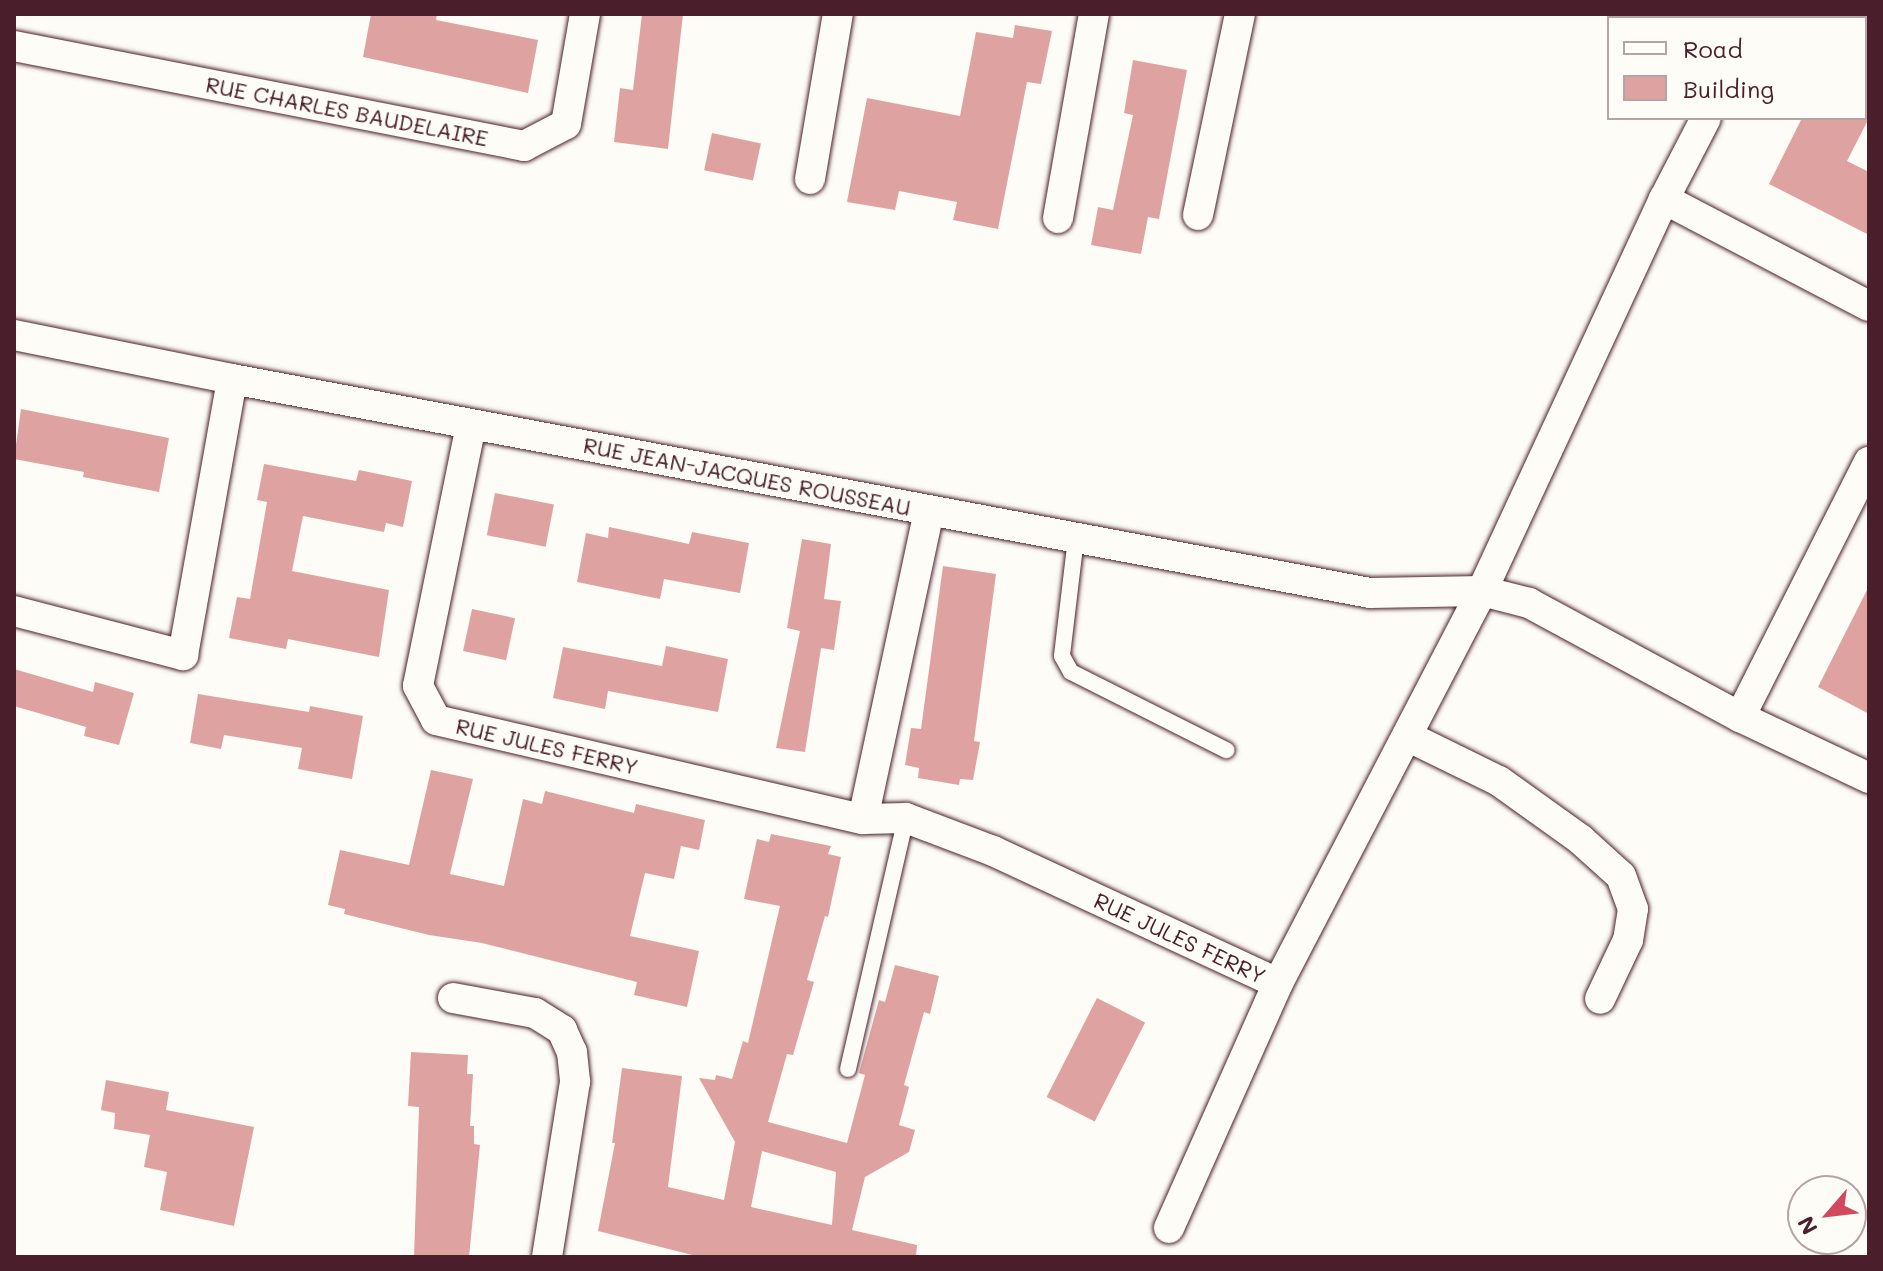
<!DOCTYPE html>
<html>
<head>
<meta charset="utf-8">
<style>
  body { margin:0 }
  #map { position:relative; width:1883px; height:1271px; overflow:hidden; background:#fdfcf7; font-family:Mali,sans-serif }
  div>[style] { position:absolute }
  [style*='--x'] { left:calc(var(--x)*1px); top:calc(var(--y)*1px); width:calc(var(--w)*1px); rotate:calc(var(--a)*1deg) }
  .building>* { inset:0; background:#dea3a0; transform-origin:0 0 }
  .roads { filter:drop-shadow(0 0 2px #4a1f2b) drop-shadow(0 0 2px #4a1f2b) }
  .lane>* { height:16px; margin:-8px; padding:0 8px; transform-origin:8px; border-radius:8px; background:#fdfcf7 }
  .street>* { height:30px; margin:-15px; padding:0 15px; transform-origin:15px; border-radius:15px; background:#fdfcf7 }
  span { translate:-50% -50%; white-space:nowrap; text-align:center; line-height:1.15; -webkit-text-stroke:6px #fdfcf7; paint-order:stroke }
  .street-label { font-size:22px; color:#4a1f2b }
  .frame { position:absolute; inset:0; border:16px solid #4a1f2b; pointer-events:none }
  .legend { position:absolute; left:1607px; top:16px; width:260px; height:104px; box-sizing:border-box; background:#fdfcf7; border:2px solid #b5a4a5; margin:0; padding:10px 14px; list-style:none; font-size:24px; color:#4a1f2b }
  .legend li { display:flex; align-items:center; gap:16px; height:40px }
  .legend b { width:40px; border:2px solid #b5a4a5 }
  .north { position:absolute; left:1787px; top:1175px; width:80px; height:80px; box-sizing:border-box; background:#fdfcf7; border:2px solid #b5a4a5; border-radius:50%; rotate:242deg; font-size:22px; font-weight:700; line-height:32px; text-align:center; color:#4a1f2b }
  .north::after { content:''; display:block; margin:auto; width:28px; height:36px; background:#d1495b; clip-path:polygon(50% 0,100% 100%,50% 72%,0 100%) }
</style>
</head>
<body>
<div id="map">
  <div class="building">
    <div style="clip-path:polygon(371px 14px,437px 14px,436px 20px,538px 40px,528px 93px,363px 57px)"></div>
    <div style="clip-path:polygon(642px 14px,683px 14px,668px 149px,614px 142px,620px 88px,633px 90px)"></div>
    <div style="clip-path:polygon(1015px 25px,1052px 31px,1041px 84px,1027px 82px,998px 229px,953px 220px,957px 202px,899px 191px,895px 210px,847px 202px,867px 98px,960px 116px,976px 32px,1013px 38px)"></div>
    <div style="clip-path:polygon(1133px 60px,1187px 70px,1159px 219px,1148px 217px,1141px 254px,1091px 245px,1098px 207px,1113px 210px,1133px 115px,1124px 113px)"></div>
    <div style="clip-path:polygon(1802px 118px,1869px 118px,1847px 161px,1869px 172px,1869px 235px,1769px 184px)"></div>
    <div style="left:712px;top:133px;width:50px;height:38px;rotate:12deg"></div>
    <div style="clip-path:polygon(21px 409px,169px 438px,159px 492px,83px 477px,84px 472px,14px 459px)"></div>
    <div style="clip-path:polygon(264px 464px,356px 481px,359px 470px,412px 481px,403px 527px,386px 523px,384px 532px,303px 516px,292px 571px,389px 590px,379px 657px,288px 639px,286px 649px,229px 638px,237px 597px,250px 599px,267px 502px,257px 500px)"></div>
    <div style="left:495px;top:493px;width:60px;height:43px;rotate:11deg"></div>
    <div style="clip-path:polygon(609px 527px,689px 544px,692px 532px,749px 543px,740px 593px,664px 579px,660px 599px,577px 582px,586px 533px,608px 538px)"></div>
    <div style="clip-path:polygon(802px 539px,831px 544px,824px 599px,841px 601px,834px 650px,821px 648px,805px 752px,776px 748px,800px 631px,787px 628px)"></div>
    <div style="clip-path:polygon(943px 566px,996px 574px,974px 741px,980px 742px,973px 780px,960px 779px,959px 785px,918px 778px,919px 768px,905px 765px,911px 728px,921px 729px)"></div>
    <div style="clip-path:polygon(1869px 586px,1869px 714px,1818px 687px)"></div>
    <div style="left:472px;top:609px;width:44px;height:43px;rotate:12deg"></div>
    <div style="clip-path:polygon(666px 646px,728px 659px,718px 712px,608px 691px,605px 709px,553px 698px,563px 647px,662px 666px)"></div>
    <div style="clip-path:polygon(14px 669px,93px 692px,95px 682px,134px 693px,119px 745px,84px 736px,86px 727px,14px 706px)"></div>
    <div style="clip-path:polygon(198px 694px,309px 712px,310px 706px,363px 716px,352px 779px,298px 769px,302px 748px,224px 735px,221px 749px,190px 743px)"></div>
    <div style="clip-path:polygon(431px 770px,473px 779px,450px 874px,504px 886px,523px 799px,542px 804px,545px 791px,634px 813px,636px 804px,705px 820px,699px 850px,681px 846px,674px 879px,645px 873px,630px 936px,699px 951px,687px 1007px,634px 995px,637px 982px,482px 943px,429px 935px,344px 914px,345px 909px,328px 905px,340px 850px,409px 865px)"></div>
    <div style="clip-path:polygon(evenodd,771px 834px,831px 846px,828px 854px,841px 857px,828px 917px,825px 916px,807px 980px,814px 982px,793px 1055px,787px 1054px,768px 1122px,847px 1143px,865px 1075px,859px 1073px,879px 1000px,885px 1002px,895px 965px,939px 976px,930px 1014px,924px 1012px,904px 1085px,909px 1087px,899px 1125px,915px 1130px,909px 1152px,865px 1177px,852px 1230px,917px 1245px,916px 1257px,700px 1257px,598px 1231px,615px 1143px,612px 1143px,622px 1068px,682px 1076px,668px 1187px,724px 1200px,735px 1142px,699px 1078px,715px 1080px,716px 1075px,732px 1079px,743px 1041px,748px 1043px,780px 906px,744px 899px,757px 839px,769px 842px,771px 834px,762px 1151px,836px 1172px,832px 1225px,751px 1207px,762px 1151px)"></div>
    <div style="left:1097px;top:998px;width:54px;height:111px;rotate:27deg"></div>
    <div style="clip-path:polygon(411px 1052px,468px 1055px,467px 1074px,473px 1074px,470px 1126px,474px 1126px,474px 1144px,480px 1145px,469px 1257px,414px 1257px,419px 1107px,408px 1106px)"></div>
    <div style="clip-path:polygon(106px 1080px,169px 1092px,166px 1110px,254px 1127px,234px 1226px,160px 1210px,167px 1172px,144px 1167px,150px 1135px,114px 1129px,115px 1113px,101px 1110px)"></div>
  </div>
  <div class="roads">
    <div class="lane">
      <div style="--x:1076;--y:538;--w:119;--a:96.8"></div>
      <div style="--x:1062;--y:656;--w:18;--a:61"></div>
      <div style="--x:1071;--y:672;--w:174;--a:26.7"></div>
      <div style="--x:848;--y:1069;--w:258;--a:-77"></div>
    </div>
    <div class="street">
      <div style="--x:1758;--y:18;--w:4;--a:-63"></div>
      <div style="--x:14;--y:46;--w:520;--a:11.09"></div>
      <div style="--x:524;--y:146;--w:47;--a:-27.6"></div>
      <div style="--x:566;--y:124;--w:112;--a:-80.2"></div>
      <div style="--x:810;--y:179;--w:167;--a:-80.4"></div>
      <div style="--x:1664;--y:199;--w:231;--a:27.6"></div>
      <div style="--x:1198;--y:215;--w:205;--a:-78.2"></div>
      <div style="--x:1058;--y:218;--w:207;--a:-80"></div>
      <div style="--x:14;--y:335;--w:222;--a:11.4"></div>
      <div style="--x:232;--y:379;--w:1158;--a:10.65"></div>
      <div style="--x:1370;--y:593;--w:112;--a:-1"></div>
      <div style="--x:1482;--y:591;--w:49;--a:14.3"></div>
      <div style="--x:1529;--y:603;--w:240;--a:28.4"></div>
      <div style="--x:1740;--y:717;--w:143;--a:25.3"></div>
      <div style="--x:471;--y:425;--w:266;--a:101.5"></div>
      <div style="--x:418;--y:686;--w:38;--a:62"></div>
      <div style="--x:436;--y:720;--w:438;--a:13.1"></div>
      <div style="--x:863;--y:819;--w:315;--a:-77.9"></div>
      <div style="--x:14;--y:611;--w:175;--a:14.6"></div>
      <div style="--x:183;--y:655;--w:280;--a:-79.9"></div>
      <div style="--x:1740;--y:717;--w:286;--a:-63.2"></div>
      <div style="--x:1407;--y:736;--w:102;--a:26.1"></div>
      <div style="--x:1499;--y:781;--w:100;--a:35.6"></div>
      <div style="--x:1580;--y:839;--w:55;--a:42.1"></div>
      <div style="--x:1621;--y:876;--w:35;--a:70"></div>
      <div style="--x:1633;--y:909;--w:31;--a:99"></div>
      <div style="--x:1628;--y:940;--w:65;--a:115.4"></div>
      <div style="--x:863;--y:819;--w:43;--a:-1.3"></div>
      <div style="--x:906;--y:818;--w:93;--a:20.8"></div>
      <div style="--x:993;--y:851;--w:314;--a:24.9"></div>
      <div style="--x:453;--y:998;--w:83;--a:10.4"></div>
      <div style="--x:535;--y:1013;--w:32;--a:32"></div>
      <div style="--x:562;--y:1030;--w:24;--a:66"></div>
      <div style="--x:572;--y:1052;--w:30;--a:84"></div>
      <div style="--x:575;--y:1082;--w:177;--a:99.1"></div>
      <div style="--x:1169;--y:1228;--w:268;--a:-66"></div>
      <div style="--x:1278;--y:983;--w:442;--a:-62.5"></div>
      <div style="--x:1482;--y:591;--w:432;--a:-65.1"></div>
      <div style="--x:1664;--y:199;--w:91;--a:-62.6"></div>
    </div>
  </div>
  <div class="street-label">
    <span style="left:347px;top:111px;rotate:11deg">RUE CHARLES BAUDELAIRE</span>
    <span style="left:747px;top:476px;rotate:11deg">RUE JEAN-JACQUES ROUSSEAU</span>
    <span style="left:547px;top:746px;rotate:13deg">RUE JULES FERRY</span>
    <span style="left:1180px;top:938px;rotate:25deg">RUE JULES FERRY</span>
  </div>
  <div class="frame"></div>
  <ul class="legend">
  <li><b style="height:10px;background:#fdfcf7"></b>Road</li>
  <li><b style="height:22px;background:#dea3a0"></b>Building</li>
  </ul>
  <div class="north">N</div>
</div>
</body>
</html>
